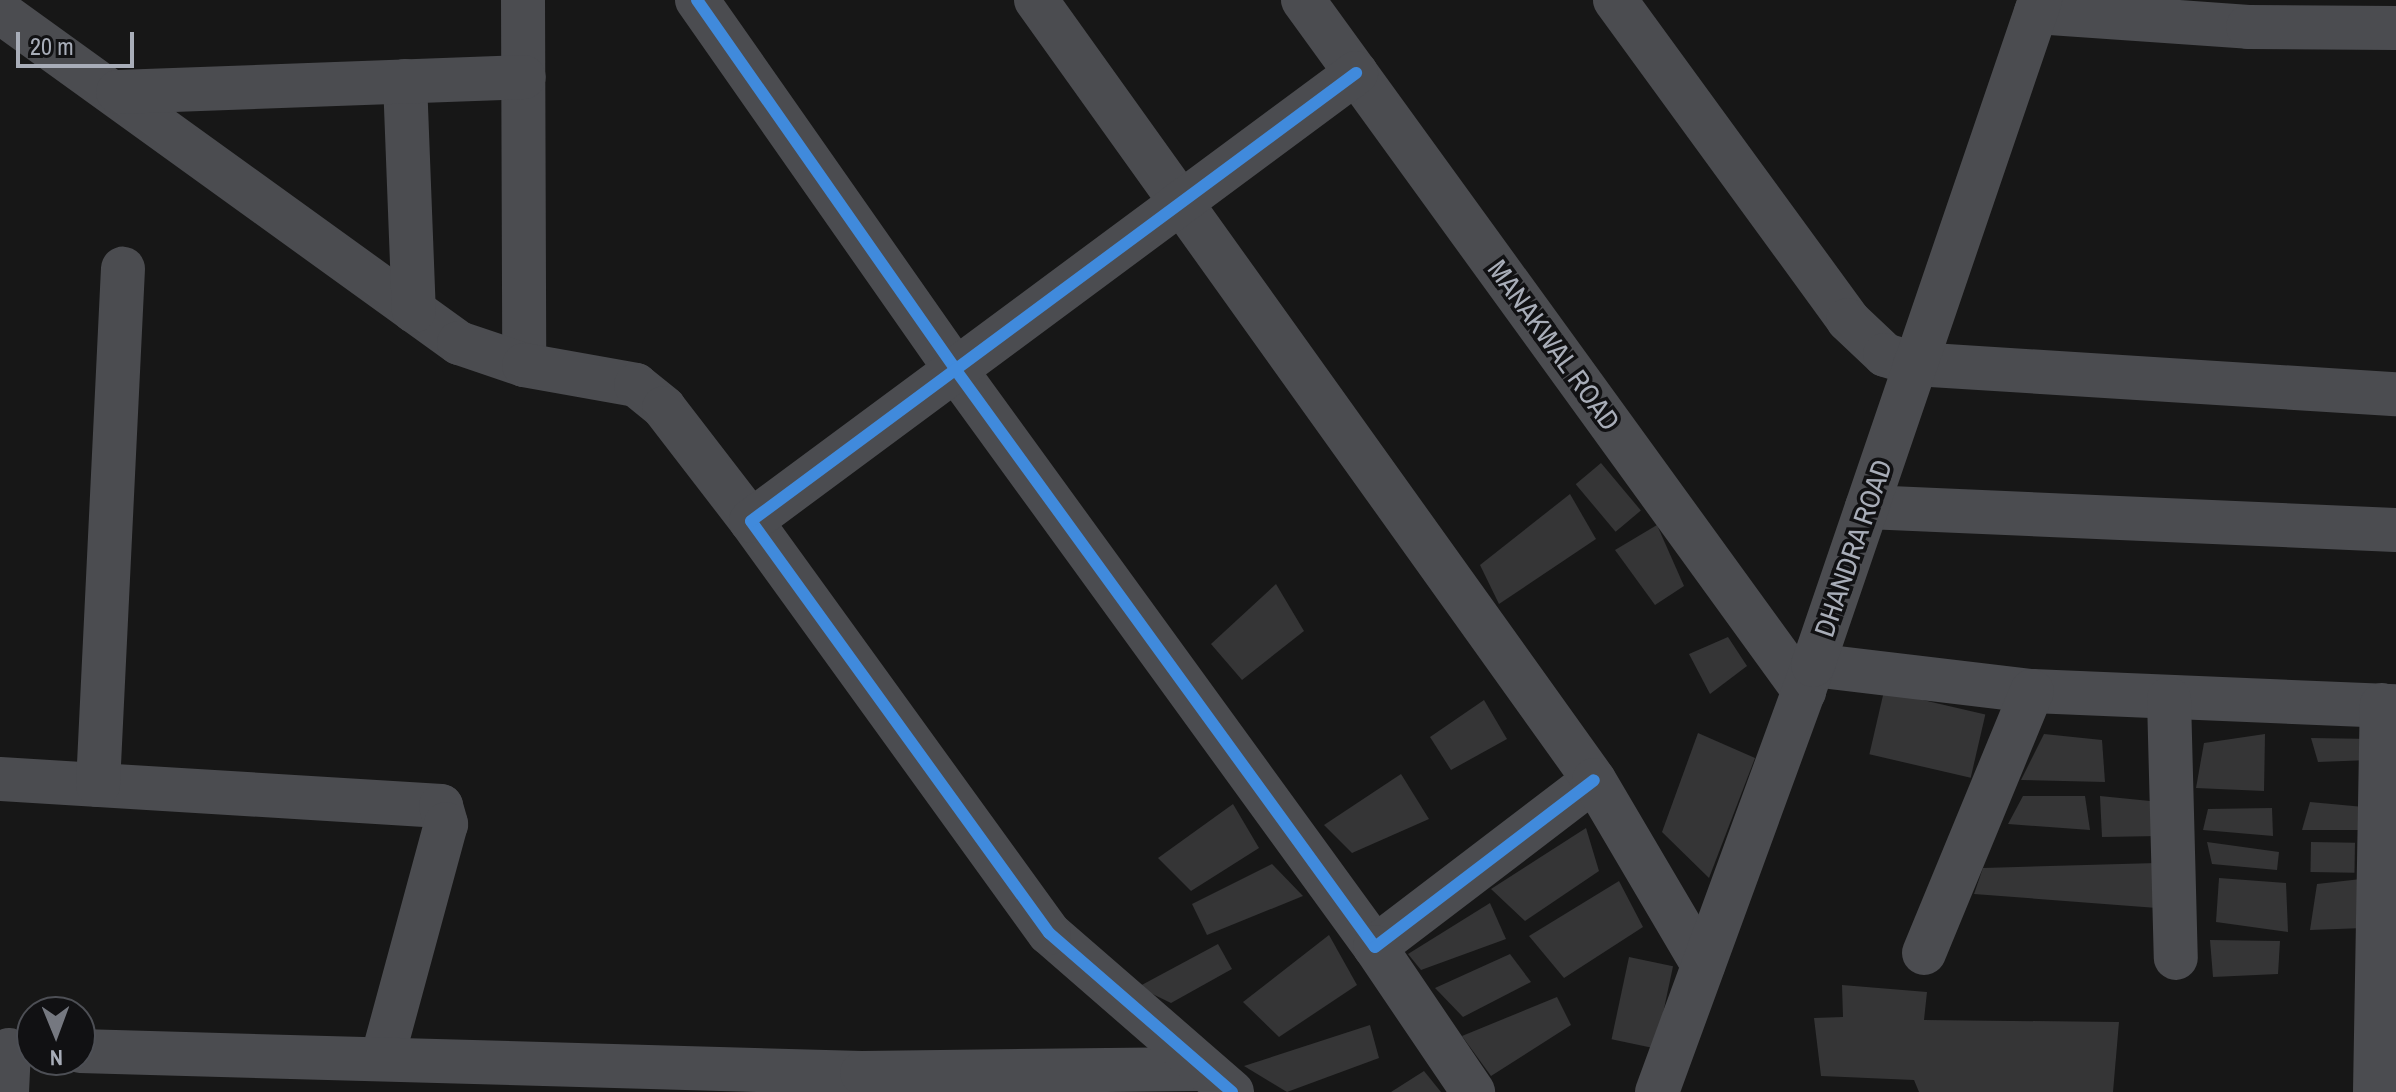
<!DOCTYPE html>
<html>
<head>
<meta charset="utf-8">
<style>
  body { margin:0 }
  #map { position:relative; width:2396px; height:1092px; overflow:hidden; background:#171717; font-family:"Archivo Narrow",sans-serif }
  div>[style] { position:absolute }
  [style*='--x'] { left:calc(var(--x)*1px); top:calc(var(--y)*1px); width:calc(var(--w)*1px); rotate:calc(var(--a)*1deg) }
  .building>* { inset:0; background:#353536; transform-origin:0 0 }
  .minor>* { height:44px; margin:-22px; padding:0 22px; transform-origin:22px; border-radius:22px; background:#4b4c50 }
  .cycleway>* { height:12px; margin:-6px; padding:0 6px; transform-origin:6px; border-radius:6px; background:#408adc }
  span { translate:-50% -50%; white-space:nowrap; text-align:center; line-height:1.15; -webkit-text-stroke:7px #111113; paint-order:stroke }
  .street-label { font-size:28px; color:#a8adb8 }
  .north { position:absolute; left:16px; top:996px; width:80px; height:80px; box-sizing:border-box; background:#111113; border:2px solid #4d4f55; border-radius:50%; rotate:179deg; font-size:22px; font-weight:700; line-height:32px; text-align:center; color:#a8adb8 }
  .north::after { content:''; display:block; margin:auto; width:28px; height:36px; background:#757880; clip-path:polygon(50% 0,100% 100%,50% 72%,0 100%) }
  .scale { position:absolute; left:16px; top:32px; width:118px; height:36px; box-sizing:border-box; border:4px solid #a8adb8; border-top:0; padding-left:10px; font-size:24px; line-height:28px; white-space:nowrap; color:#a8adb8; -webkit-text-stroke:6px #111113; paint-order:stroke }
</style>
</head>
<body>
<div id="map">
  <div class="building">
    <div style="left:1601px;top:463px;width:62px;height:33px;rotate:50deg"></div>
    <div style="clip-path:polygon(1570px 494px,1596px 539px,1499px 604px,1480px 565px)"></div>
    <div style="clip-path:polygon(1657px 525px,1684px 586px,1655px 605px,1615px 550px)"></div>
    <div style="clip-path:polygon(1276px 584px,1304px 631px,1242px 680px,1211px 644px)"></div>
    <div style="clip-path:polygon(1728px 637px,1747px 666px,1710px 694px,1689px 654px)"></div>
    <div style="left:1884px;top:691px;width:104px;height:65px;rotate:13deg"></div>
    <div style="clip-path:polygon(1484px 700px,1507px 739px,1451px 770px,1430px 737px)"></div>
    <div style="clip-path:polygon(1698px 733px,1755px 758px,1709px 878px,1662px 832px)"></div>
    <div style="clip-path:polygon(2044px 734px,2102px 740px,2105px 782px,2021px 780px)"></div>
    <div style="clip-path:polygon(2265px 734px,2264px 791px,2196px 788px,2204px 743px)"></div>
    <div style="clip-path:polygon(2311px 738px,2373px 739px,2370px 760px,2318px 762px)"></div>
    <div style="clip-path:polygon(1401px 774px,1429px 819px,1352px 853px,1324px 825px)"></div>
    <div style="clip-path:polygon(2023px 796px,2085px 796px,2090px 830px,2008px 824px)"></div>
    <div style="clip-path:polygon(2100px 796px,2150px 801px,2160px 836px,2102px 837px)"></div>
    <div style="clip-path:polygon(2310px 802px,2364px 807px,2364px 830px,2302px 830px)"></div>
    <div style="clip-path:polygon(1233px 804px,1259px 848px,1191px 891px,1158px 858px)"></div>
    <div style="clip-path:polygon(2272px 808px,2273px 836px,2203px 830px,2208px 809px)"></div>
    <div style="clip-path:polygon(1586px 828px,1599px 871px,1525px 921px,1491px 889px)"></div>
    <div style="clip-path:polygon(2207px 842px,2279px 852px,2277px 870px,2212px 864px)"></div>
    <div style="left:2311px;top:842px;width:44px;height:30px;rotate:1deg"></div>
    <div style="clip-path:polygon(2157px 863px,2157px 908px,1974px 894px,1983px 868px)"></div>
    <div style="clip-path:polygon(1272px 864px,1303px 896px,1207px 935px,1192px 904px)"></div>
    <div style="clip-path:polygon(2219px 878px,2286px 883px,2288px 932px,2216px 922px)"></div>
    <div style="clip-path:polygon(2370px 878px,2364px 928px,2310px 930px,2317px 884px)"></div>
    <div style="clip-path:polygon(1619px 881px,1643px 927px,1564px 978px,1529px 936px)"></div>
    <div style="clip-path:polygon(1490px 903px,1506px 939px,1421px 970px,1408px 954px)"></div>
    <div style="clip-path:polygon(1329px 935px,1357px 985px,1279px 1037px,1243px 1002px)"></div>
    <div style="clip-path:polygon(2210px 940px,2280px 941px,2278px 974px,2213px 977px)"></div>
    <div style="clip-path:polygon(1218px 944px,1232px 969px,1171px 1003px,1138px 987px)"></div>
    <div style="clip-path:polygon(1510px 954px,1531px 982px,1463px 1017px,1435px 988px)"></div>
    <div style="left:1629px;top:957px;width:45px;height:84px;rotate:12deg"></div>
    <div style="clip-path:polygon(1842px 985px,1927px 992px,1924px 1020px,2119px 1022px,2113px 1092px,1919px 1092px,1914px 1080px,1821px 1076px,1814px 1018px,1843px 1017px)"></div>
    <div style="clip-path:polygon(1557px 997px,1571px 1025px,1491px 1076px,1462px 1036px)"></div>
    <div style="clip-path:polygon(1370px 1025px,1379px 1058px,1287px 1092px,1244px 1066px)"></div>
    <div style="clip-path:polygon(1424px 1071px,1441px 1092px,1391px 1092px)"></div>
  </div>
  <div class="minor">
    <div style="--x:523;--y:0;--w:365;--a:89.8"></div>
    <div style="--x:697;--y:0;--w:450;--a:55"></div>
    <div style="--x:955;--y:369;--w:714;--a:54"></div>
    <div style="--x:1375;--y:947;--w:275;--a:-37.3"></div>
    <div style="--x:1036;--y:0;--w:959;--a:54.42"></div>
    <div style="--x:1594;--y:780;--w:215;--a:59.5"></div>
    <div style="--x:1303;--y:0;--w:854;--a:54.06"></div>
    <div style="--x:1615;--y:0;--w:396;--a:53.9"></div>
    <div style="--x:1848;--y:320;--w:51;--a:43.4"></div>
    <div style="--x:1885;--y:355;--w:31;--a:17"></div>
    <div style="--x:1915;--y:364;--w:482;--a:3.6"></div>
    <div style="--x:0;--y:12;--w:566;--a:35.8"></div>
    <div style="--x:459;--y:343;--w:69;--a:18.7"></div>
    <div style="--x:524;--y:365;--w:114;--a:10.1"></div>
    <div style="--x:636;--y:385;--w:36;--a:39"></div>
    <div style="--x:664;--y:408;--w:143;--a:52.4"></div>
    <div style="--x:2036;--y:12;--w:213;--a:4"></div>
    <div style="--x:2248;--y:27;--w:148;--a:0.4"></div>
    <div style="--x:405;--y:81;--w:230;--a:87.8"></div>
    <div style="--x:118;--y:92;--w:406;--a:-2.1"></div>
    <div style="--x:1867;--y:507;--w:529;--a:2.49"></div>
    <div style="--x:1813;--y:665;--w:221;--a:6.8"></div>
    <div style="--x:2032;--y:691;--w:364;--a:2.4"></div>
    <div style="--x:2169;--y:699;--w:259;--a:88.5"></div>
    <div style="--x:0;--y:779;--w:442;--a:3.5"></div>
    <div style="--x:441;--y:806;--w:19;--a:74"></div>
    <div style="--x:446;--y:824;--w:240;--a:105.2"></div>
    <div style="--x:98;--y:785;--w:517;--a:-87.23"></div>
    <div style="--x:1375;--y:947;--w:175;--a:55.9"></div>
    <div style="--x:1924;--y:953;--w:283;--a:-67.6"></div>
    <div style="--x:80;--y:1051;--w:782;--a:1.61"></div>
    <div style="--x:862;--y:1073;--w:337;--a:-0.7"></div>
    <div style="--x:7;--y:1092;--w:42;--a:-87.3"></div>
    <div style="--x:1232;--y:1092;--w:242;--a:-139"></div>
    <div style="--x:1049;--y:933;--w:508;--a:-125.88"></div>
    <div style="--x:751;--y:521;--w:753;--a:-36.52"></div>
    <div style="--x:1657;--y:1092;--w:455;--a:-69.9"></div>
    <div style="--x:1813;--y:665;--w:703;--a:-71.15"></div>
    <div style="--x:2375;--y:1092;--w:387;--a:-89"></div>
  </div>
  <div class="cycleway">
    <div style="--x:697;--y:0;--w:450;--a:55"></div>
    <div style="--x:955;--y:369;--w:714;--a:54"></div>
    <div style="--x:1375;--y:947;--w:275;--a:-37.3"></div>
    <div style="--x:1232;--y:1092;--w:242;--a:-139"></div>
    <div style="--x:1049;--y:933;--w:508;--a:-125.88"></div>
    <div style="--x:751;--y:521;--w:753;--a:-36.52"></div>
  </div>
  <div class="street-label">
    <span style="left:1554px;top:345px;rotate:54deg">MANAKWAL ROAD</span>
    <span style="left:1853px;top:548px;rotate:-71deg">DHANDRA ROAD</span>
  </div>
  <div class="north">N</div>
  <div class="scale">20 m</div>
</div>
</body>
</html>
